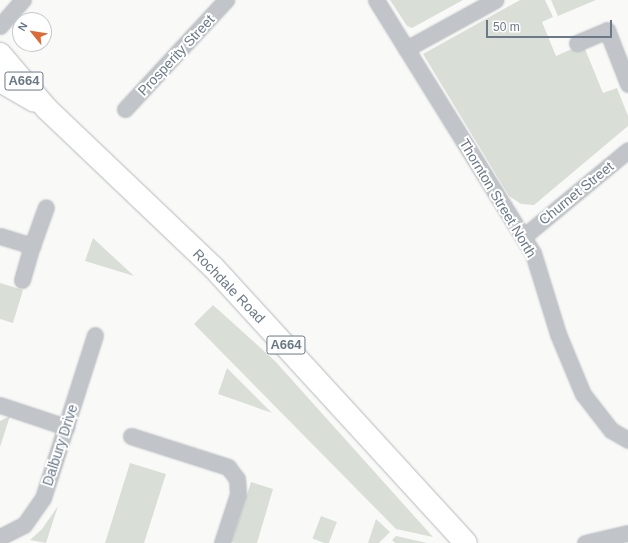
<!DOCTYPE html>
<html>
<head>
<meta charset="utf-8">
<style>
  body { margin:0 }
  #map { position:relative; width:628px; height:543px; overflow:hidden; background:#f9faf8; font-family:Arial,sans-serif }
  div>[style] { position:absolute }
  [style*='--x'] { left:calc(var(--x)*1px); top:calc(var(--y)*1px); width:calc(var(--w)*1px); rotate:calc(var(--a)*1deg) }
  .green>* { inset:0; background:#d9ded7; transform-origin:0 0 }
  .roads { filter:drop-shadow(0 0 1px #b5b8bc) drop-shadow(0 0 1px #b5b8bc) }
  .street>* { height:15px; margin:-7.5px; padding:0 7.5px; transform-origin:7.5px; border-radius:7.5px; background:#c1c5c9 }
  .highway>* { height:22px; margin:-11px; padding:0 11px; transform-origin:11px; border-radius:11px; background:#fff }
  span { translate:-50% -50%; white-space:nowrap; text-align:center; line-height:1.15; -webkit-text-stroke:4px #fff; paint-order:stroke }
  .shield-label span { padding:1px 3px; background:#fff; border:1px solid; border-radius:3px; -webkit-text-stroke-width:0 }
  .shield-label { font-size:13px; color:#6a7887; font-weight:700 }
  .street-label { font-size:14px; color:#6a7887 }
  .north { position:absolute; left:12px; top:12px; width:40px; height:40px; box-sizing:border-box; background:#fff; border:1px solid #c3c9cf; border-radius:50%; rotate:300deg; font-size:11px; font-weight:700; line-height:16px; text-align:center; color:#6a7887 }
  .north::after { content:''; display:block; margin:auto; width:14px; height:18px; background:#db6a36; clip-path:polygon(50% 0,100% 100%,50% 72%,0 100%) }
  .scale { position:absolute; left:486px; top:20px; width:126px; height:18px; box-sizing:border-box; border:2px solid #6a7887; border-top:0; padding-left:5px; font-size:12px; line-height:14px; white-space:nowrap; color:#6a7887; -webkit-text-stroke:3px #fff; paint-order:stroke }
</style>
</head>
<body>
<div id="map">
  <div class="green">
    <div style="clip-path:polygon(390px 0,463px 0,412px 28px,407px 26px)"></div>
    <div style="clip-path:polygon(520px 0,545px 0,553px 17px,542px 22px,556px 56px,583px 44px,603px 93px,617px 88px,628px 116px,628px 126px,534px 205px,521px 204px,509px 196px,423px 54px)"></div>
    <div style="clip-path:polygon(551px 0,596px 0,558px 16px)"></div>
    <div style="clip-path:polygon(93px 238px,134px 276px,85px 261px)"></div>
    <div style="clip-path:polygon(0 283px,23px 290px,13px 323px,0 319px)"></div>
    <div style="clip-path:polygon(213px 305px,275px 361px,433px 537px,396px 529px,194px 324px)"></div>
    <div style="clip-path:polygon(227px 368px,272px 413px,218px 394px)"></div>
    <div style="clip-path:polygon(10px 416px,0 447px,0 421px)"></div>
    <div style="clip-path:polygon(130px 463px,166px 474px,144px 543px,105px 543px)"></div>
    <div style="clip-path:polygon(251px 482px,273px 489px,257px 543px,235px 543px,232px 542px)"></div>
    <div style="clip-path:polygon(58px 506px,46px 543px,30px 540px,42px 529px)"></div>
    <div style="left:321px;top:516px;width:17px;height:24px;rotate:21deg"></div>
    <div style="clip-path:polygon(376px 519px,390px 532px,379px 543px,368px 543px)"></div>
    <div style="clip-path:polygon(396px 536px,427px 543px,395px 543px,392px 540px)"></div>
  </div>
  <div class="roads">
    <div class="street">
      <div style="--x:376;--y:0;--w:298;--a:58.2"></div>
      <div style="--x:533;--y:253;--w:85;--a:72.8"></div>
      <div style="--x:558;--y:334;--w:65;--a:67.4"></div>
      <div style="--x:583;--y:394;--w:46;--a:52.1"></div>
      <div style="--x:611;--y:430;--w:20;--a:30"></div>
      <div style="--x:0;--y:26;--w:35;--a:-49"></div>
      <div style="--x:577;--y:43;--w:33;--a:-23"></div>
      <div style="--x:607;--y:30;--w:58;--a:68.7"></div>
      <div style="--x:406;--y:49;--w:102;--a:-28.8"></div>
      <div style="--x:125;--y:109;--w:149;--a:-47.2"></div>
      <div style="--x:0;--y:236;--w:34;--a:17"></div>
      <div style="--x:32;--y:246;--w:41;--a:-70.3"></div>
      <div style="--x:523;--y:237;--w:136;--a:-39.6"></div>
      <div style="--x:22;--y:280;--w:35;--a:-74"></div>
      <div style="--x:0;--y:405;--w:70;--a:18.4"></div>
      <div style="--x:131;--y:436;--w:102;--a:17.7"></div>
      <div style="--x:228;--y:467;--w:15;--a:53"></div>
      <div style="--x:237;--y:479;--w:15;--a:86"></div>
      <div style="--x:238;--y:494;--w:52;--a:108.1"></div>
      <div style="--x:0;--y:537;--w:27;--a:-27"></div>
      <div style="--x:24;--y:525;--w:33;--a:-55"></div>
      <div style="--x:43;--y:498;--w:171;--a:-72.3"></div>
      <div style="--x:585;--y:543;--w:44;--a:-13.1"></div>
    </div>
    <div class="highway">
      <div style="--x:0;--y:54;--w:72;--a:49.5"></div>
      <div style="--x:47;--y:109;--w:229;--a:43.6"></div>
      <div style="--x:213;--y:267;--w:374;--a:47.5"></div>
      <div style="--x:0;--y:81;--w:39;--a:30"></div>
    </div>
  </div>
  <div class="shield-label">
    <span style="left:24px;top:81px">A664</span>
    <span style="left:286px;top:345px">A664</span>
  </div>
  <div class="street-label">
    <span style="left:176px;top:55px;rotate:-47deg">Prosperity Street</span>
    <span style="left:576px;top:193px;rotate:-39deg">Churnet Street</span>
    <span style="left:498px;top:198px;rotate:59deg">Thornton Street North</span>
    <span style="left:229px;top:286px;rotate:46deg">Rochdale Road</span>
    <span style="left:60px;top:445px;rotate:-72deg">Dalbury Drive</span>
  </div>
  <div class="north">N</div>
  <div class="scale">50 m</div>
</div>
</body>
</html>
